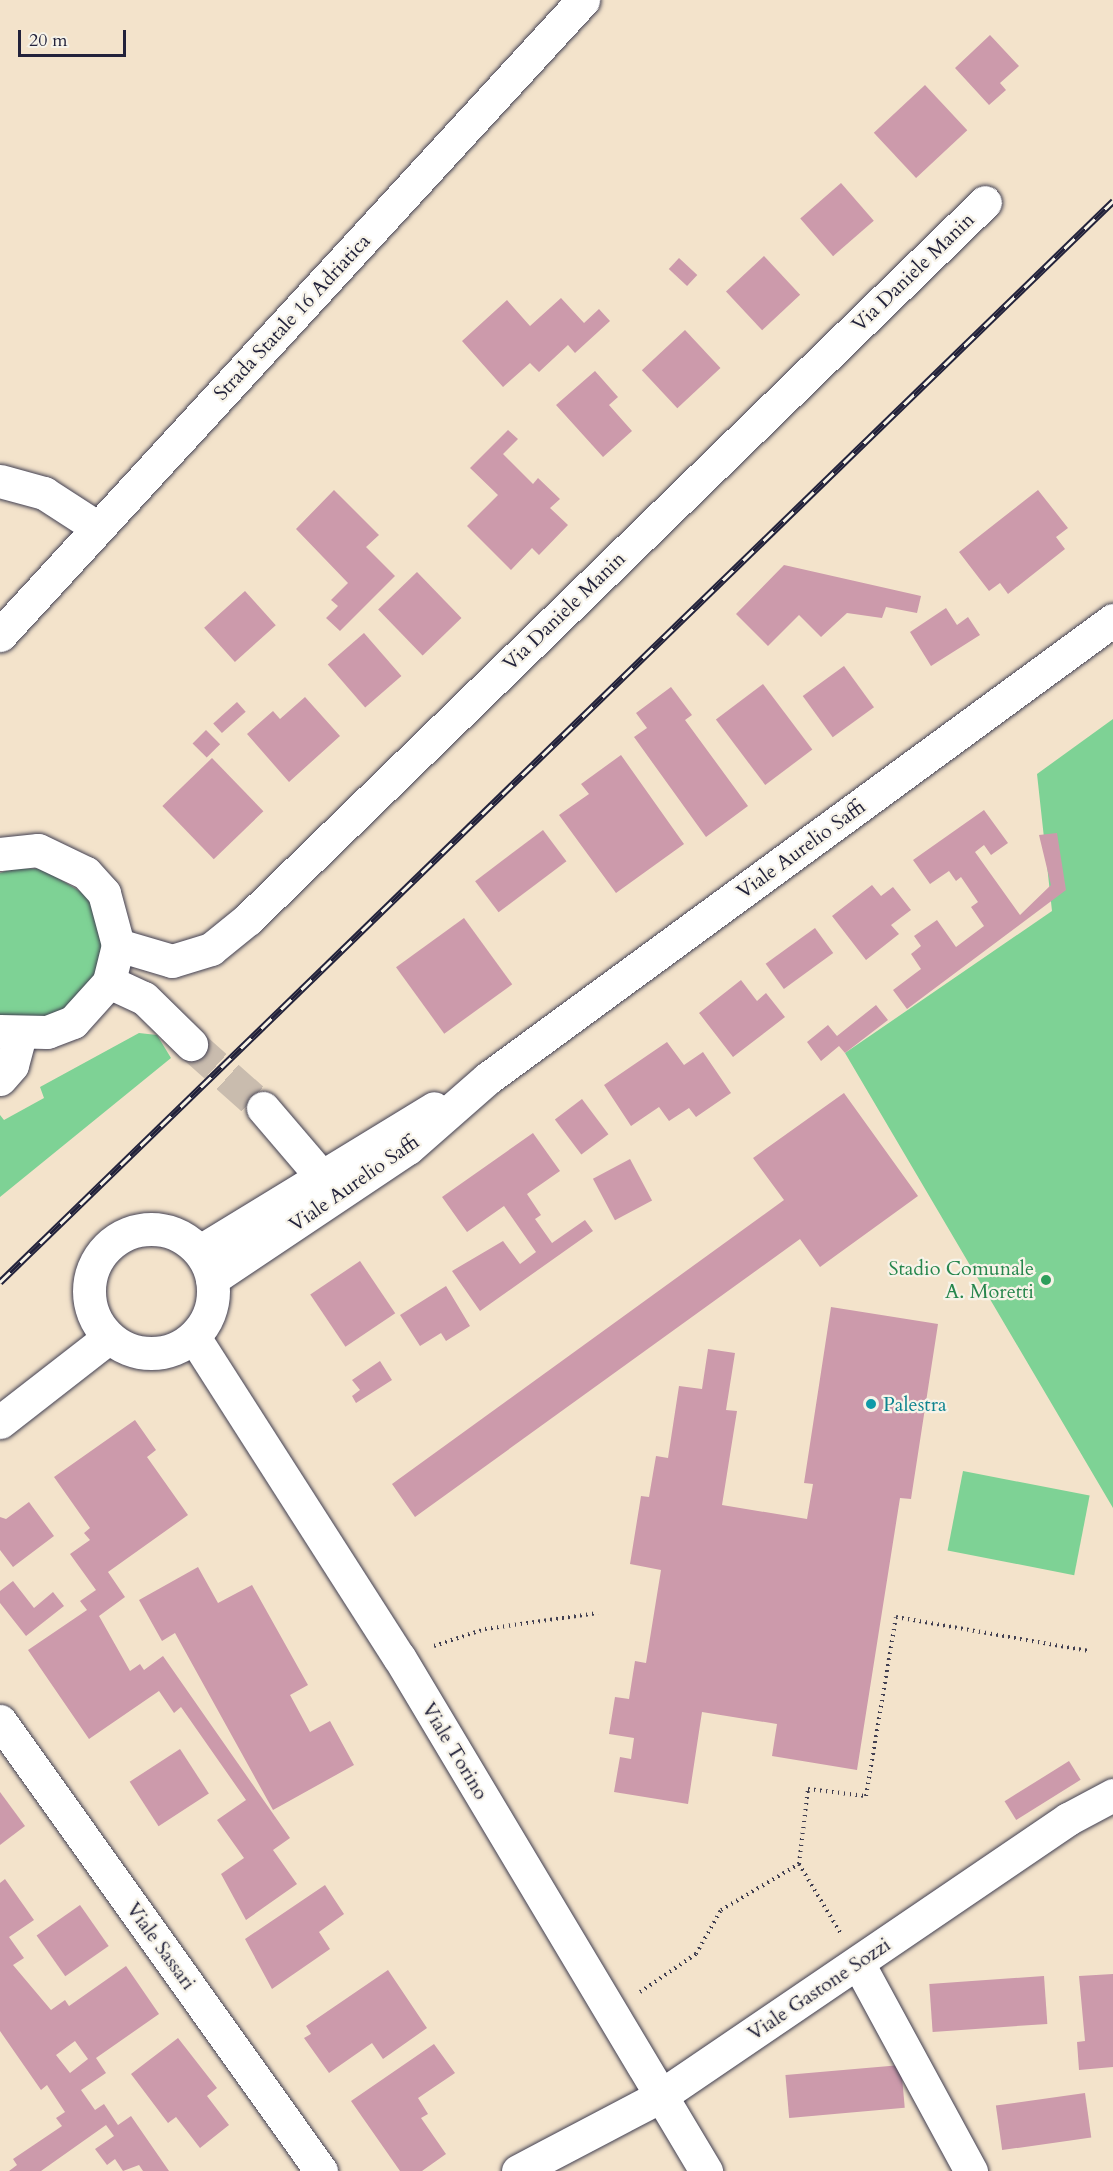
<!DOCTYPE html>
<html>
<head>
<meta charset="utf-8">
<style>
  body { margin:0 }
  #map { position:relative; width:1113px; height:2171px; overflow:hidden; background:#f3e3cb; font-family:Cardo,serif }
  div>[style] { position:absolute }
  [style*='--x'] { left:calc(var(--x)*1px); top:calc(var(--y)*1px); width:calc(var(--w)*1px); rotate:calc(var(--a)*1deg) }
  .green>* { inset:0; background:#7ed295; transform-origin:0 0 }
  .building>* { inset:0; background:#cc9aab; transform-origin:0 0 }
  .minor-tunnel>* { height:33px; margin-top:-16.5px; transform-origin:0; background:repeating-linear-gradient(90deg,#c9bcae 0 33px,transparent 0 49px) }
  .path>* { height:4px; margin-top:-2px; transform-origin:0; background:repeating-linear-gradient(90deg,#413f51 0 1.5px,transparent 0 6px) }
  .roads { filter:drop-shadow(0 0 2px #413f51) drop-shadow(0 0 2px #413f51) }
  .minor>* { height:33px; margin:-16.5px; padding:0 16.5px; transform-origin:16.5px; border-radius:16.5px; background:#fff }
  .minor>.ring { margin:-16.5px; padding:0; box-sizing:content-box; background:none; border:33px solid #fff; border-radius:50% }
  .major>* { height:33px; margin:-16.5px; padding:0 16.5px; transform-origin:16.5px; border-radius:16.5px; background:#fff }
  .rail>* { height:7px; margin-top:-3.5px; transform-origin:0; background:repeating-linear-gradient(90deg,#f7f3e8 0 14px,#22223b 0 28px); box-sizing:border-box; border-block:2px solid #22223b }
  .dots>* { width:16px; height:16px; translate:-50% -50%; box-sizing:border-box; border:3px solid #f7f3e8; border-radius:50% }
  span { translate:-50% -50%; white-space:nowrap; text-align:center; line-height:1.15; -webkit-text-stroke:4.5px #f7f3e8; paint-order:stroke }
  .street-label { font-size:20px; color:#22223b }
  .leisure-label { font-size:20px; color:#27864d }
  .right { translate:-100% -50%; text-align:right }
  .culture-label { font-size:20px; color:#0d838f }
  .left { translate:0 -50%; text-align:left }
  .scale { position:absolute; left:18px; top:30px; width:108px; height:27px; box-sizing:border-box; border:3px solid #22223b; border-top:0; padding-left:8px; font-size:18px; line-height:21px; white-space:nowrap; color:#22223b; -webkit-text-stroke:4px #f7f3e8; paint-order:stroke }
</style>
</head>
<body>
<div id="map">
  <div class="green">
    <div style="clip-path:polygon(1113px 719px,1113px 1508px,845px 1053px,1052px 911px,1037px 774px)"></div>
    <div style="clip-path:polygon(16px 868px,42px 869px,85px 894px,98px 916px,104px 941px,90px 990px,50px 1020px,0 1019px,0 873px)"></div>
    <div style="clip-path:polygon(139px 1033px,157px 1035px,171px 1058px,0 1197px,0 1115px,4px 1120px,44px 1098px,40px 1087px)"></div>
    <div style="left:963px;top:1471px;width:129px;height:81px;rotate:11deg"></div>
  </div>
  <div class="building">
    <div style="clip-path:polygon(990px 35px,1019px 66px,1000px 83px,1006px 90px,989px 105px,955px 68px)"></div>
    <div style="left:925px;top:85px;width:62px;height:70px;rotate:47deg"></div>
    <div style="left:841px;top:183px;width:50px;height:54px;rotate:49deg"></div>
    <div style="left:764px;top:256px;width:53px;height:52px;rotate:47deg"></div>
    <div style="left:679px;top:258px;width:25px;height:15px;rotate:43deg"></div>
    <div style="clip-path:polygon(561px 298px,584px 323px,599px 309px,610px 321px,575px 353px,568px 345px,539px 372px,530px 363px,503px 387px,462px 341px,507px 300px,530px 326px)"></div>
    <div style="left:685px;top:330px;width:52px;height:59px;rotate:47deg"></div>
    <div style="clip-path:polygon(595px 371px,618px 397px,609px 405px,632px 431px,603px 457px,556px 405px)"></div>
    <div style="clip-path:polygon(508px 430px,518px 439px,503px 454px,533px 484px,538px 478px,560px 499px,550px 508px,568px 525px,539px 555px,532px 548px,511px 570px,467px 526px,498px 495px,470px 468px)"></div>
    <div style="clip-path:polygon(334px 490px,379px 535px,366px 547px,395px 576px,340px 631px,326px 618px,338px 606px,331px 600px,348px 583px,296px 529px)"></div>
    <div style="clip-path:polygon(1038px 490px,1068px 528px,1056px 537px,1065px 549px,1008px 594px,1000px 583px,989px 591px,959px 552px)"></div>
    <div style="clip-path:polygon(784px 565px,921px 596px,917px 613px,886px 607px,882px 618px,847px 613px,821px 637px,799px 615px,768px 646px,736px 614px)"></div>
    <div style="left:417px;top:572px;width:64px;height:54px;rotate:46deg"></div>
    <div style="left:245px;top:591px;width:46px;height:55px;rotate:48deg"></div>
    <div style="clip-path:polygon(946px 608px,957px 625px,968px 617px,980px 635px,931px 666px,910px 632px)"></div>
    <div style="left:364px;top:633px;width:57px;height:48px;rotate:49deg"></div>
    <div style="left:844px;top:666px;width:51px;height:51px;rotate:54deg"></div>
    <div style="left:763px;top:684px;width:82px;height:59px;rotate:53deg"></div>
    <div style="clip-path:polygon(671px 687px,692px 715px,685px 720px,748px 806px,706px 837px,634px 737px,647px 728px,636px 713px)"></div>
    <div style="clip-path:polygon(305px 697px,340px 736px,289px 782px,247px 734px,273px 711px,280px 719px)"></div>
    <div style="left:237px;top:702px;width:13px;height:32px;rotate:48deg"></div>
    <div style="left:206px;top:730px;width:20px;height:19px;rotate:45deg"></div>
    <div style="clip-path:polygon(621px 755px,684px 844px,616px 893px,559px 815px,589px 794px,581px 784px)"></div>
    <div style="left:212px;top:758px;width:74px;height:69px;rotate:46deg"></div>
    <div style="clip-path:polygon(984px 810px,1008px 843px,991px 855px,984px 845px,975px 852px,1020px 915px,1051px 885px,1039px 835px,1057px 833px,1066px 890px,907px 1009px,893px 990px,921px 969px,911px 954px,921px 946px,914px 936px,937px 920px,956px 947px,984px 926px,971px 907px,978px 902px,961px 877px,956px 881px,949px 871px,930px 884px,913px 860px)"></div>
    <div style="left:543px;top:830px;width:39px;height:85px;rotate:53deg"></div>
    <div style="clip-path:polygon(872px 885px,881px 896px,893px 887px,911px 910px,891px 925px,899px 934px,866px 960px,832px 916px)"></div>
    <div style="left:464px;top:918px;width:82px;height:84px;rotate:54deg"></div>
    <div style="left:815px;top:928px;width:31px;height:61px;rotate:54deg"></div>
    <div style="clip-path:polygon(741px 980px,757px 1001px,766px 993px,785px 1017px,733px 1057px,699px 1013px)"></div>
    <div style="clip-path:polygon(876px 1005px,888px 1020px,845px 1053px,839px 1046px,821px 1061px,807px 1042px,828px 1025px,837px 1036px)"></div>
    <div style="clip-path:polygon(667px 1042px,684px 1065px,703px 1052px,731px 1093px,696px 1117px,689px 1108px,669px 1121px,659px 1107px,631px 1126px,604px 1085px)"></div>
    <div style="clip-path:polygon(844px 1093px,918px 1196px,820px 1267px,800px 1239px,415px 1517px,392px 1484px,784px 1200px,753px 1158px)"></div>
    <div style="left:582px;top:1099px;width:44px;height:34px;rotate:53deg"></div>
    <div style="clip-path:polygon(533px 1133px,560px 1171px,527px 1194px,541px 1215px,535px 1219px,552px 1243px,585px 1220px,593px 1231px,480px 1311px,452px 1271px,503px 1241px,520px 1264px,536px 1252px,504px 1206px,467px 1232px,442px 1197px)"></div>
    <div style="left:630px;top:1159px;width:47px;height:42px;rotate:62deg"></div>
    <div style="left:360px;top:1261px;width:63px;height:60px;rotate:56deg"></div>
    <div style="clip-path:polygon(446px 1286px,470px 1326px,446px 1341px,441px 1333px,420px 1346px,400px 1315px)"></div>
    <div style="clip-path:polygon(831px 1307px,938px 1324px,911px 1499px,900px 1498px,857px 1770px,772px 1756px,777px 1724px,702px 1712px,688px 1804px,614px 1792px,620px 1757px,631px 1759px,634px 1738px,609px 1734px,615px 1697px,629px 1699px,635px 1661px,646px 1663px,661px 1570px,630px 1564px,641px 1496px,649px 1497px,656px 1456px,668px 1458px,679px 1386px,702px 1389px,708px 1349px,735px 1353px,726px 1410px,737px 1411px,722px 1505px,807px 1519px,813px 1484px,804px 1483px)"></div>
    <div style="clip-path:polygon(380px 1361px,392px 1380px,356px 1403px,352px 1396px,360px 1390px,352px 1380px)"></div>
    <div style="clip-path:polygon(135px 1420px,156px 1450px,147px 1457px,188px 1515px,108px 1572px,125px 1597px,99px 1616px,130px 1671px,140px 1664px,144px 1670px,163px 1656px,290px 1838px,273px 1850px,297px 1884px,246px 1920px,221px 1874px,244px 1858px,217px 1820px,246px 1800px,181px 1707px,174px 1713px,159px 1691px,89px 1739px,28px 1650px,87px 1610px,80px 1601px,96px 1590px,70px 1554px,90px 1540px,84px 1533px,90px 1528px,54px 1477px)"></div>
    <div style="clip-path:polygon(29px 1502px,54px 1536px,13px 1567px,0 1550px,0 1517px,6px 1519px)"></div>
    <div style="clip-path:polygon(198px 1567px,218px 1603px,252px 1585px,308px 1685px,290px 1695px,310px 1732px,330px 1721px,354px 1765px,273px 1810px,175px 1633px,162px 1641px,139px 1600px)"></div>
    <div style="clip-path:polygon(13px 1581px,34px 1608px,53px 1592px,64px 1606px,26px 1636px,0 1603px,0 1591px)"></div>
    <div style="left:180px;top:1749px;width:53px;height:60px;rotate:57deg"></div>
    <div style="left:1069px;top:1761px;width:22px;height:76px;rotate:58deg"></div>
    <div style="clip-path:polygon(0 1792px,25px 1826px,0 1845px)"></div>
    <div style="clip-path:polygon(evenodd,5px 1879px,34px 1920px,9px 1937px,24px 1958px,13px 1965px,51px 2010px,65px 2000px,69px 2006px,126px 1966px,159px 2014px,96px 2058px,106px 2073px,81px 2090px,95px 2110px,104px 2104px,118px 2125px,131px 2116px,169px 2171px,143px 2171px,139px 2165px,123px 2171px,115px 2159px,107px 2165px,95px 2149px,114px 2136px,106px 2125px,41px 2171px,9px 2171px,17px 2165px,13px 2159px,62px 2126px,56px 2118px,65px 2112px,47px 2085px,41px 2090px,0 2031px,0 1883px,5px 1879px,75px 2041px,88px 2059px,70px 2073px,56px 2055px,75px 2041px)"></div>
    <div style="clip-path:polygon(325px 1885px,344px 1914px,319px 1932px,330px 1949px,272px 1989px,245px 1939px)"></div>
    <div style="left:80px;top:1905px;width:50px;height:53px;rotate:55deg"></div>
    <div style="clip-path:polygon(388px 1970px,427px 2028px,383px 2059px,372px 2043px,329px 2073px,304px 2038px,311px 2034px,306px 2026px)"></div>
    <div style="clip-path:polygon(1113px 1974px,1113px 2067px,1079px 2070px,1077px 2042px,1085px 2041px,1079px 1976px)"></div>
    <div style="left:1044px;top:1976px;width:48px;height:115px;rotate:86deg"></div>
    <div style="clip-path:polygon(178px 2038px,217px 2088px,207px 2096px,229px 2125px,200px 2148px,176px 2117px,168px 2123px,131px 2074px)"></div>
    <div style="clip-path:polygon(434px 2044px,455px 2073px,418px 2098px,428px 2114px,421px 2118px,446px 2154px,422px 2171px,400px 2171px,351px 2101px)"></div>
    <div style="left:901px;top:2065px;width:43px;height:116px;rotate:85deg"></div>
    <div style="left:1085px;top:2093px;width:45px;height:90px;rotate:82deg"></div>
  </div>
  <div class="minor-tunnel">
    <div style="--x:191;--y:1044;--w:96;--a:41.6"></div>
  </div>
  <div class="path">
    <div style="--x:434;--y:1646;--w:54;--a:-18.4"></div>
    <div style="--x:485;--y:1629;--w:114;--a:-8.1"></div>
    <div style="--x:799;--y:1864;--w:76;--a:-83.2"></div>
    <div style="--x:808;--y:1789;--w:58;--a:6.9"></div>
    <div style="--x:866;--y:1796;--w:181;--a:-80.5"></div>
    <div style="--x:896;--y:1617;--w:196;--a:10"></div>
    <div style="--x:640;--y:1992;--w:68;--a:-34.2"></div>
    <div style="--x:696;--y:1954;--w:51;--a:-60.4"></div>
    <div style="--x:721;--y:1910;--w:91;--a:-30.5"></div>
    <div style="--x:799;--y:1864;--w:82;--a:59"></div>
  </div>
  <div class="roads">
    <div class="minor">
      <div style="--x:0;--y:481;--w:46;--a:15.3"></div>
      <div style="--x:44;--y:493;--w:64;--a:32.9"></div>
      <div style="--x:0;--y:854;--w:38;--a:-6"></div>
      <div style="--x:38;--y:850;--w:53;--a:25.6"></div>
      <div style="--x:86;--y:873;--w:27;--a:48"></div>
      <div style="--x:104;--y:893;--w:54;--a:74.9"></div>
      <div style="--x:118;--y:945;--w:38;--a:104"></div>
      <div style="--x:109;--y:982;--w:54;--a:132"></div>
      <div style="--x:73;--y:1022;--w:28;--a:159"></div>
      <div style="--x:47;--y:1032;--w:47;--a:-178.8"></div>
      <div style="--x:118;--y:945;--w:56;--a:16.5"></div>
      <div style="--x:172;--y:961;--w:41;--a:-17.1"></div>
      <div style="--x:211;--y:949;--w:48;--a:-39"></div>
      <div style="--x:248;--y:919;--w:1028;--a:-44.21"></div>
      <div style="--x:109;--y:982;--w:38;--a:25"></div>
      <div style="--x:144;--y:998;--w:66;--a:44.4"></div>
      <div style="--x:0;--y:1079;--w:18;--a:-49"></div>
      <div style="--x:12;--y:1065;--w:31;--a:-75"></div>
      <div style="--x:263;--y:1108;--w:89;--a:49.5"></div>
      <div class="ring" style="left:89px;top:1229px;width:91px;height:91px"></div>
      <div style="--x:200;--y:1251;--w:274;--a:-31.4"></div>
      <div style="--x:212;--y:1279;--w:236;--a:-33.8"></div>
      <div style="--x:408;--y:1148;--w:106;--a:-41.2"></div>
      <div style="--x:488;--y:1078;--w:775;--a:-36.23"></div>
      <div style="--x:194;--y:1337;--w:380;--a:57.4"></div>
      <div style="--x:399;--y:1657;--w:599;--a:59.15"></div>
      <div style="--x:0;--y:1422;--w:137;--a:-37.9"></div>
      <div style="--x:0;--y:1721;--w:553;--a:54.5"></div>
      <div style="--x:858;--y:1963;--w:237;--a:61.5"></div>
      <div style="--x:518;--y:2171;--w:159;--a:-27.7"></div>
      <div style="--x:659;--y:2097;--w:495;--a:-34.2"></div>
      <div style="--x:1068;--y:1819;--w:51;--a:-28.1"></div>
    </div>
    <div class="major">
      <div style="--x:0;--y:635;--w:862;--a:-47.44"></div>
    </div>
  </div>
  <div class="rail">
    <div style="--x:0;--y:1282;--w:1552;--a:-44.16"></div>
  </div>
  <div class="dots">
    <div style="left:1046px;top:1280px;background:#2e9e5b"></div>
    <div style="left:871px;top:1404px;background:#0f9aa8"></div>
  </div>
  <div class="street-label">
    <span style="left:913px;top:272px;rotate:-44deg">Via Daniele Manin</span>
    <span style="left:292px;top:317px;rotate:-47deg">Strada Statale 16 Adriatica</span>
    <span style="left:564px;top:611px;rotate:-44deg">Via Daniele Manin</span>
    <span style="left:801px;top:849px;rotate:-36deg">Viale Aurelio Saffi</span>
    <span style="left:354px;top:1183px;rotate:-35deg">Viale Aurelio Saffi</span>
    <span style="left:455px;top:1751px;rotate:59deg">Viale Torino</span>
    <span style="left:161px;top:1946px;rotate:54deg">Viale Sassari</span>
    <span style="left:819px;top:1989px;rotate:-34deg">Viale Gastone Sozzi</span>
  </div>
  <div class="leisure-label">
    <span class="right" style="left:1034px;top:1280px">Stadio Comunale<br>A. Moretti</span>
  </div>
  <div class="culture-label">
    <span class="left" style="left:883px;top:1404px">Palestra</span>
  </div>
  <div class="scale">20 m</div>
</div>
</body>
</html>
